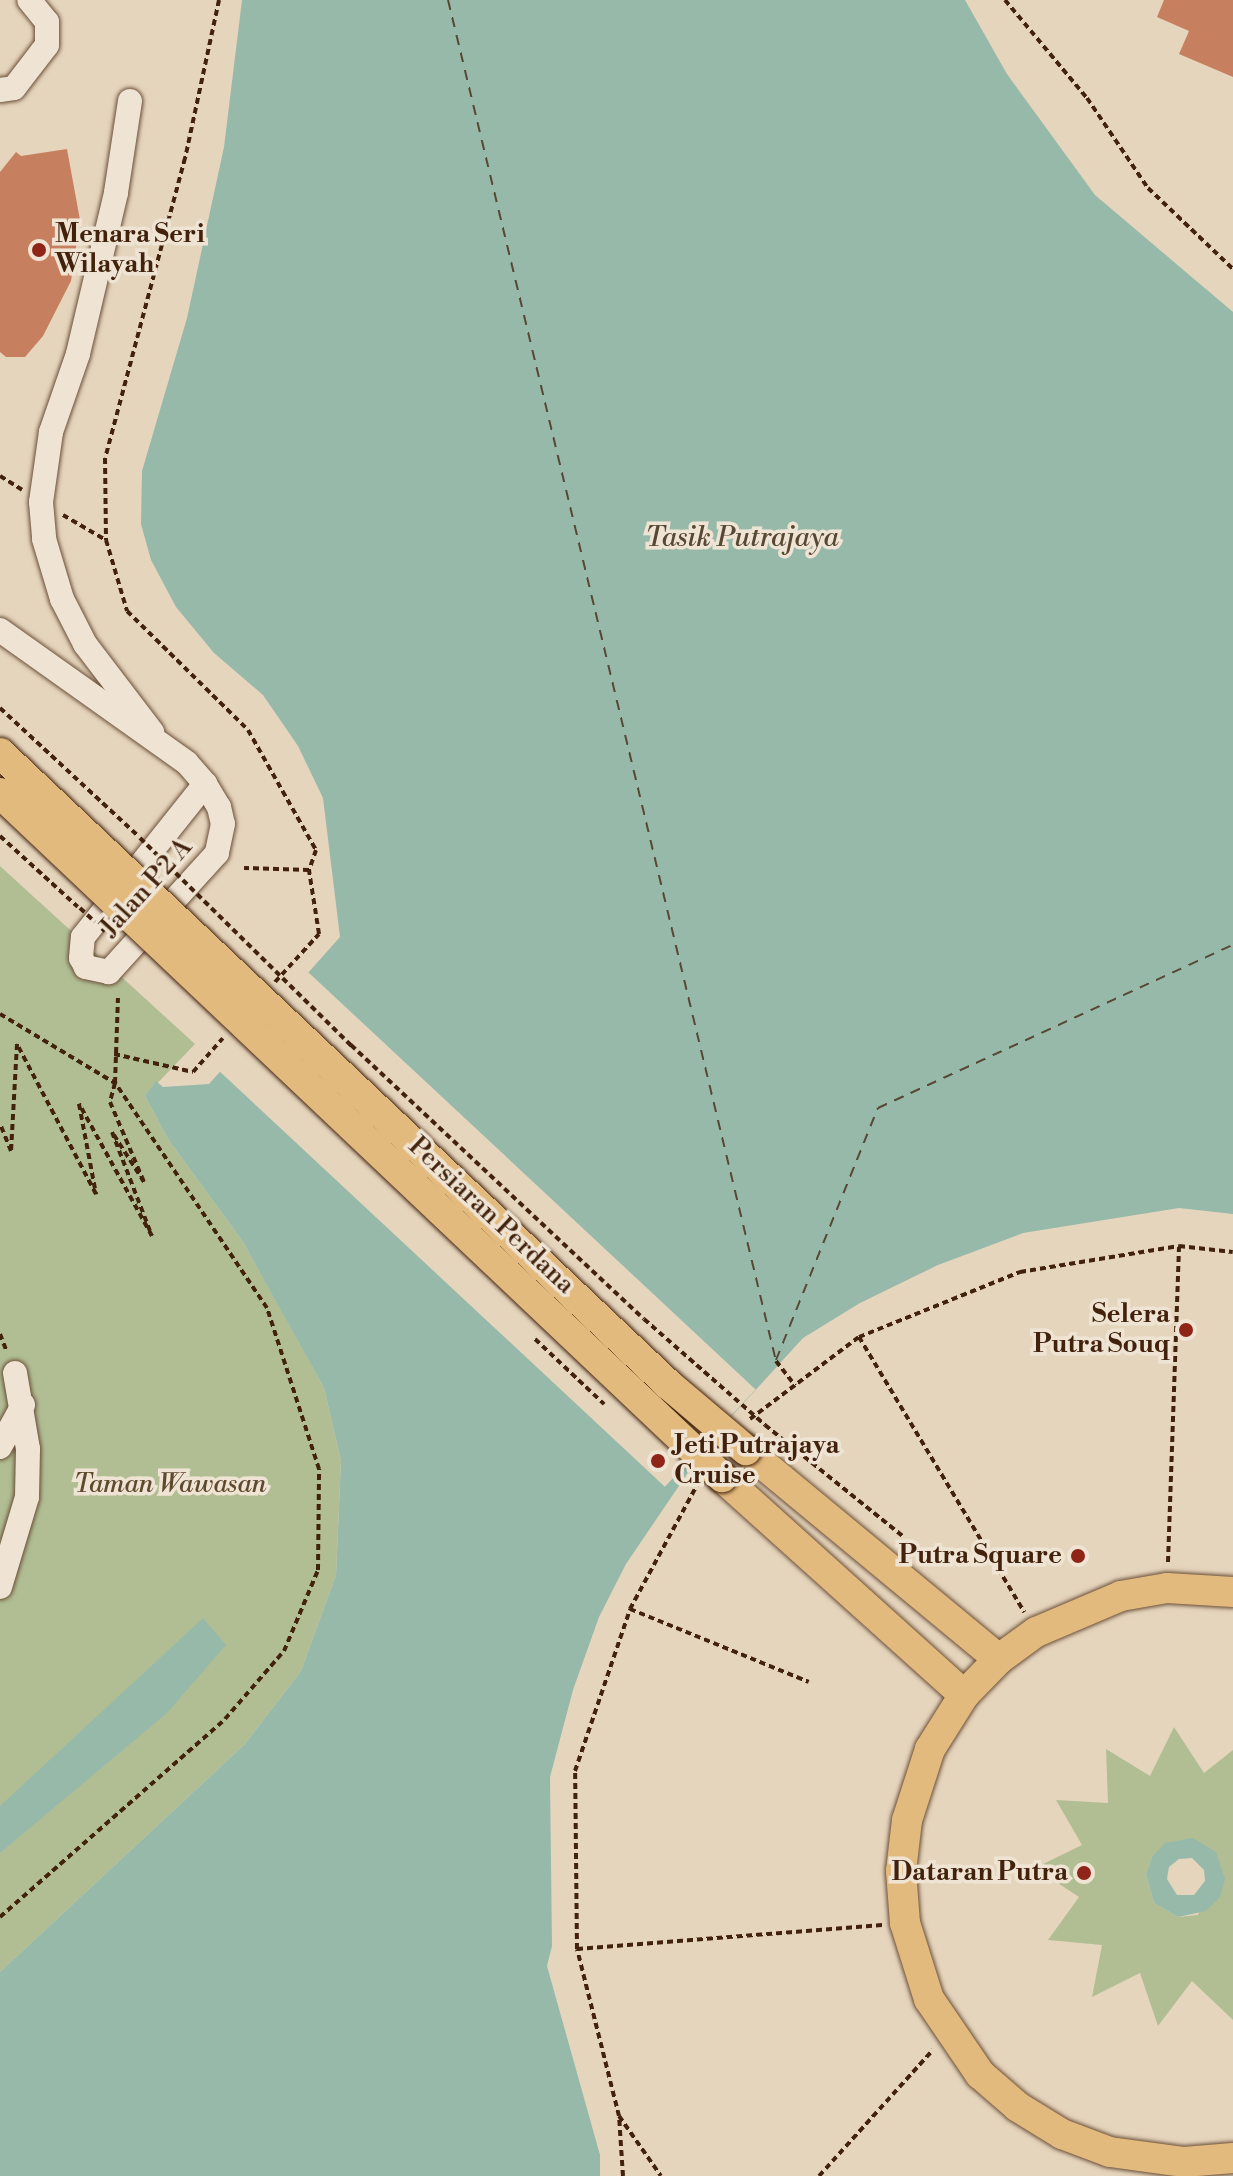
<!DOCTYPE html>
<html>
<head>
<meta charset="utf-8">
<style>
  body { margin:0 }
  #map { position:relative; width:1233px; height:2176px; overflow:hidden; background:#e6d5bd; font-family:"Libre Bodoni",serif }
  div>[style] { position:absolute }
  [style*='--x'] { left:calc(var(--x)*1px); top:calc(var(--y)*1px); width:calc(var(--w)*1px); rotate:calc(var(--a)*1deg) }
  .green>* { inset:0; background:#b1be94 }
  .water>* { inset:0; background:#97b9aa }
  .pier>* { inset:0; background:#e6d5bd; transform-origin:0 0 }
  .ferry>* { height:2px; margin-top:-1px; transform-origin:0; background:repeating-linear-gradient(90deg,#574834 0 10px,transparent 0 18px) }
  .building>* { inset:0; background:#c7805f }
  .path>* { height:4px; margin-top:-2px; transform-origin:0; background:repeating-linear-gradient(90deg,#42220c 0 6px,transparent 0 10px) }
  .roads { filter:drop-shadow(0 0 2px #6b4f38) drop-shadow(0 0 2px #6b4f38) }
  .minor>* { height:24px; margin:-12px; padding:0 12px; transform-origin:12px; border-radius:12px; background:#efe4d4 }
  .major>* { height:30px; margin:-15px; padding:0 15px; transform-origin:15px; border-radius:15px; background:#e3ba7e }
  .path-bridge>* { height:4px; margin-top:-2px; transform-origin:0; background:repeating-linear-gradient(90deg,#42220c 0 6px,transparent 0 10px) }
  .bridges { filter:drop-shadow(0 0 2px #42220c) drop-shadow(0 0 2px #42220c) }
  .major-bridge>* { height:30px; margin:-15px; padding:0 15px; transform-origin:15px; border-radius:15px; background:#e3ba7e }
  .dots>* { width:22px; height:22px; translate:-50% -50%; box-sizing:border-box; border:4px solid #efe4d4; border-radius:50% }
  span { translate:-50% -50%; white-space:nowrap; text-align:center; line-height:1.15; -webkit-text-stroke:7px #efe4d4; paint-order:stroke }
  .poi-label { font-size:26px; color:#42220c; font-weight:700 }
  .left { translate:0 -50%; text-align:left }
  .right { translate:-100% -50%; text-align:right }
  .street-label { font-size:26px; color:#42220c }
  .park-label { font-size:26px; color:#5e492e; font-style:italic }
  .water-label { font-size:28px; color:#574834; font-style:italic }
</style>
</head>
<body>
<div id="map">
  <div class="green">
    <div style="clip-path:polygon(0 866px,195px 1044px,145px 1096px,168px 1139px,243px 1242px,280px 1308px,324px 1388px,341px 1461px,336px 1575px,301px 1671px,245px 1744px,0 1972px)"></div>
    <div style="clip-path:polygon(evenodd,1174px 1727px,1204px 1773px,1233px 1750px,1233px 2020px,1192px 1981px,1158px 2026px,1140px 1973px,1092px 1997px,1102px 1945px,1048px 1940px,1079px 1897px,1035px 1868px,1082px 1845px,1056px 1800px,1108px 1803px,1106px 1749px,1150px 1776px,1174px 1727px,1216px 1852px,1198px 1915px,1178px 1917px,1154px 1903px,1146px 1874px,1152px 1857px,1216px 1852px)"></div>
  </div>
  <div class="water">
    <div style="clip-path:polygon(242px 0,965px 0,1007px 74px,1095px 195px,1233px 312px,1233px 1214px,1179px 1208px,1023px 1233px,938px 1265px,860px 1303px,803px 1338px,710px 1440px,626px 1564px,599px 1617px,573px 1690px,550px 1777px,552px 1946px,547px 1966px,600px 2155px,600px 2176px,0 2176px,0 1972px,245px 1744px,301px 1671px,336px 1575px,341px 1461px,324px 1388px,243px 1242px,168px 1139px,145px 1096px,156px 1081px,163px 1087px,209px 1084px,340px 937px,323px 798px,298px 746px,263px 695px,214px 653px,176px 607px,151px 560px,141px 524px,142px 471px,187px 318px,224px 147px)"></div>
    <div style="clip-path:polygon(203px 1618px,226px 1645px,167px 1713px,0 1853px,0 1806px)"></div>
    <div style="clip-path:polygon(evenodd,1193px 1838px,1216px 1852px,1225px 1879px,1220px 1897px,1206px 1911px,1178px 1917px,1154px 1903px,1146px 1874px,1152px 1857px,1165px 1843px,1193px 1838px,1192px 1858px,1204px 1870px,1205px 1881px,1194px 1895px,1177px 1895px,1167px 1879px,1169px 1867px,1179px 1859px,1192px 1858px)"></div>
  </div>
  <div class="pier">
    <div style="left:308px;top:972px;width:612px;height:133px;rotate:43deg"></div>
  </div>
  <div class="ferry">
    <div style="--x:448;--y:0;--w:1400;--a:76.45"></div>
    <div style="--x:776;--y:1360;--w:272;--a:-68"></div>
    <div style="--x:878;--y:1108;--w:391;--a:-24.7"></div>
  </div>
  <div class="building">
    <div style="clip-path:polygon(1164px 0,1233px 0,1233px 77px,1179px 54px,1189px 31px,1157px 17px)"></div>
    <div style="clip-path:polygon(67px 149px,80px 220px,71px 281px,43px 336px,25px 357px,6px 357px,0 352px,0 172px,16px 152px,21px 156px)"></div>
  </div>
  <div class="path">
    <div style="--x:219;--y:0;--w:162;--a:102.1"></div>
    <div style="--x:185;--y:158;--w:310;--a:104.9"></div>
    <div style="--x:105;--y:458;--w:82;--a:89.3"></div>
    <div style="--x:106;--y:540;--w:74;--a:73.5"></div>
    <div style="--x:127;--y:611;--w:170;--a:44.5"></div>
    <div style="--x:248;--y:730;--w:138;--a:60.5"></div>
    <div style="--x:316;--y:850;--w:21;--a:109"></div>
    <div style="--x:309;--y:870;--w:65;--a:-178.2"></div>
    <div style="--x:1005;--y:0;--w:128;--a:50.1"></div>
    <div style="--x:1087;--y:98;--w:109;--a:55.9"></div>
    <div style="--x:1148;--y:188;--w:117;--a:43.6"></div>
    <div style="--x:0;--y:476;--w:26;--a:32"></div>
    <div style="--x:63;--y:515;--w:50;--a:30.2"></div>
    <div style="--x:0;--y:708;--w:188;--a:42.8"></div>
    <div style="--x:0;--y:836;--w:105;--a:42.3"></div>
    <div style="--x:275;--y:982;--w:65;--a:-47.5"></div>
    <div style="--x:319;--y:934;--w:65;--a:-98.9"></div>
    <div style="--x:0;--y:1014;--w:134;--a:31"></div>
    <div style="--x:115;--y:1083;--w:20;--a:105"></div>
    <div style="--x:110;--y:1102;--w:87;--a:67"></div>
    <div style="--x:144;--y:1182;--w:59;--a:-122.6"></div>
    <div style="--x:112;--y:1132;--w:111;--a:69"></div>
    <div style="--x:152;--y:1236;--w:151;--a:-118.9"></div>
    <div style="--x:79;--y:1104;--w:92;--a:79.3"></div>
    <div style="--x:96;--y:1194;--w:170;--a:-117.8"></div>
    <div style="--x:17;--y:1044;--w:107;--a:93.2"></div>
    <div style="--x:11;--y:1151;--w:29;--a:-112"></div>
    <div style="--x:114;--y:1054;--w:81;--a:12.8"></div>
    <div style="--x:193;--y:1072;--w:45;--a:-48.6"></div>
    <div style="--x:0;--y:1334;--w:19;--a:69"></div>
    <div style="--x:859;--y:1337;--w:321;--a:59"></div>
    <div style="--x:776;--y:1361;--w:31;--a:52"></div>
    <div style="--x:750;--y:1419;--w:136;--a:-37"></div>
    <div style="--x:859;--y:1337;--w:174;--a:-22"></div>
    <div style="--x:1020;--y:1272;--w:161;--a:-9.3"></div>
    <div style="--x:1179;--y:1246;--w:54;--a:6.3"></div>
    <div style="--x:765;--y:1425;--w:179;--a:38.9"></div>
    <div style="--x:1168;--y:1562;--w:315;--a:-88"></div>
    <div style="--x:630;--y:1609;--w:193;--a:22.2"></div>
    <div style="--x:0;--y:1917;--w:300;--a:-41.3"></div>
    <div style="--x:225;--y:1719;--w:90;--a:-49.1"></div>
    <div style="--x:284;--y:1651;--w:88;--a:-67.2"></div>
    <div style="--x:318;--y:1570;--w:101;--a:-89.4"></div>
    <div style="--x:319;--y:1469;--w:169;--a:-107.9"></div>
    <div style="--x:267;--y:1308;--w:272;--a:-124"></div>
    <div style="--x:115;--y:1083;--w:85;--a:-88"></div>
    <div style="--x:577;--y:1949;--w:306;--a:-4.5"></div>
    <div style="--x:619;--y:2116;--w:73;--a:55"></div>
    <div style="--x:623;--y:2176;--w:60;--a:-93.8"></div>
    <div style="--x:619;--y:2116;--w:172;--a:-104.1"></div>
    <div style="--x:577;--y:1949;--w:178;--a:-90.6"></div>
    <div style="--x:575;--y:1771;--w:171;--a:-71.2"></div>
    <div style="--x:630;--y:1609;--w:141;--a:-61.6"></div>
    <div style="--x:819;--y:2176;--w:170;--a:-47.9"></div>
  </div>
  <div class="roads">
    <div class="minor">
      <div style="--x:0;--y:90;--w:14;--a:-8"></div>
      <div style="--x:14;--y:88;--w:54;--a:-52.5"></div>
      <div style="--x:47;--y:45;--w:23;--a:-90"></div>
      <div style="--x:47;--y:22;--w:28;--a:-129"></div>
      <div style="--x:130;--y:101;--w:93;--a:98.7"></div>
      <div style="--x:116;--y:193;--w:165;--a:103.3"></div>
      <div style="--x:78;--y:354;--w:83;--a:109.1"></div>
      <div style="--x:51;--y:432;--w:71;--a:98.1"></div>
      <div style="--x:41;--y:502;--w:37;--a:85"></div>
      <div style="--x:44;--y:539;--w:63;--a:73.3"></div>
      <div style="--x:62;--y:599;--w:51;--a:62.9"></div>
      <div style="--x:85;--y:644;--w:111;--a:52.7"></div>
      <div style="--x:0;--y:630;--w:229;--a:35.4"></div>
      <div style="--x:187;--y:763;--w:28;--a:49"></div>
      <div style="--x:205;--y:784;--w:27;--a:59"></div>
      <div style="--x:219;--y:807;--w:17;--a:77"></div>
      <div style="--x:223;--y:824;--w:30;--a:102"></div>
      <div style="--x:217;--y:853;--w:161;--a:132.2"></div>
      <div style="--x:109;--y:972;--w:24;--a:-168"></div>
      <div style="--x:86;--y:967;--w:10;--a:-119"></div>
      <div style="--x:81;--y:958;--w:21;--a:-85"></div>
      <div style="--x:83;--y:937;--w:196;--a:-51.4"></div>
      <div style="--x:0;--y:1447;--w:48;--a:-61.3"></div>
      <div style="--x:0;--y:1587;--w:94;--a:-73.3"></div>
      <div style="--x:27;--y:1497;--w:48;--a:-88.8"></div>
      <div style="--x:28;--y:1449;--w:77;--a:-99.7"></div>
    </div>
    <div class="major">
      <div style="--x:746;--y:1450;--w:328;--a:39.6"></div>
      <div style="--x:722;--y:1477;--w:326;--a:42"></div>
      <div style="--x:1233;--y:1592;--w:66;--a:-176.5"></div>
      <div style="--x:1167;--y:1588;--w:47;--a:170.1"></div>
      <div style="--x:1121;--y:1596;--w:92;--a:157"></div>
      <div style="--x:1036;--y:1632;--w:46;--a:143.9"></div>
      <div style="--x:999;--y:1659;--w:50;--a:134.2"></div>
      <div style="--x:964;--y:1695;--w:64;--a:122.2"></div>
      <div style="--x:930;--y:1749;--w:75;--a:107.9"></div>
      <div style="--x:907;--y:1820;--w:51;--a:96.7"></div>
      <div style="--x:901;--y:1871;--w:52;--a:85.6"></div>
      <div style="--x:905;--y:1923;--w:80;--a:72.5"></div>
      <div style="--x:929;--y:1999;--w:91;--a:55.8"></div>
      <div style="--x:980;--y:2074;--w:50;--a:41"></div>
      <div style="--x:1018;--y:2107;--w:52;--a:31.5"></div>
      <div style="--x:1062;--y:2134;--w:51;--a:20.6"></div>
      <div style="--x:1110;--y:2152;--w:75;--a:7.7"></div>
      <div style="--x:1184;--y:2162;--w:49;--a:-4.7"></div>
    </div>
  </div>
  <div class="path-bridge">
    <div style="--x:140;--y:838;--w:296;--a:44.5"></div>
    <div style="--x:351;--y:1045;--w:401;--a:43.1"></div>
    <div style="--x:644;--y:1319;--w:161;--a:41.2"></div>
    <div style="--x:80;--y:908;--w:34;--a:43"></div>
    <div style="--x:535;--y:1339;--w:95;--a:43.3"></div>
  </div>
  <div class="bridges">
    <div class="major-bridge">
      <div style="--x:0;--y:753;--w:920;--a:43.37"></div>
      <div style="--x:669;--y:1385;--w:101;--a:40.2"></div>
      <div style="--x:0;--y:793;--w:995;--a:43.45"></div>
    </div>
  </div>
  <div class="dots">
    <div style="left:39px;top:250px;background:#8f2418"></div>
    <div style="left:1186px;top:1330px;background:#8f2418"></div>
    <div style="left:658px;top:1461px;background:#8f2418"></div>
    <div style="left:1078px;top:1556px;background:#8f2418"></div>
    <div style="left:1084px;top:1873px;background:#8f2418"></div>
  </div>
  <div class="poi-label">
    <span class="left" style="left:55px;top:250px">Menara Seri<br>Wilayah</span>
    <span class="right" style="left:1170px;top:1330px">Selera<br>Putra Souq</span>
    <span class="left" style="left:674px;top:1461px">Jeti Putrajaya<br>Cruise</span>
    <span class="right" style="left:1062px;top:1556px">Putra Square</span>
    <span class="right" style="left:1068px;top:1873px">Dataran Putra</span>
  </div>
  <div class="street-label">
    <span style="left:147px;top:888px;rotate:-48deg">Jalan P2 A</span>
    <span style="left:491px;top:1216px;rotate:43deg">Persiaran Perdana</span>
  </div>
  <div class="park-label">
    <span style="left:170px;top:1485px">Taman Wawasan</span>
  </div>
  <div class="water-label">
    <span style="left:742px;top:538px">Tasik Putrajaya</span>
  </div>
</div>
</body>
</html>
